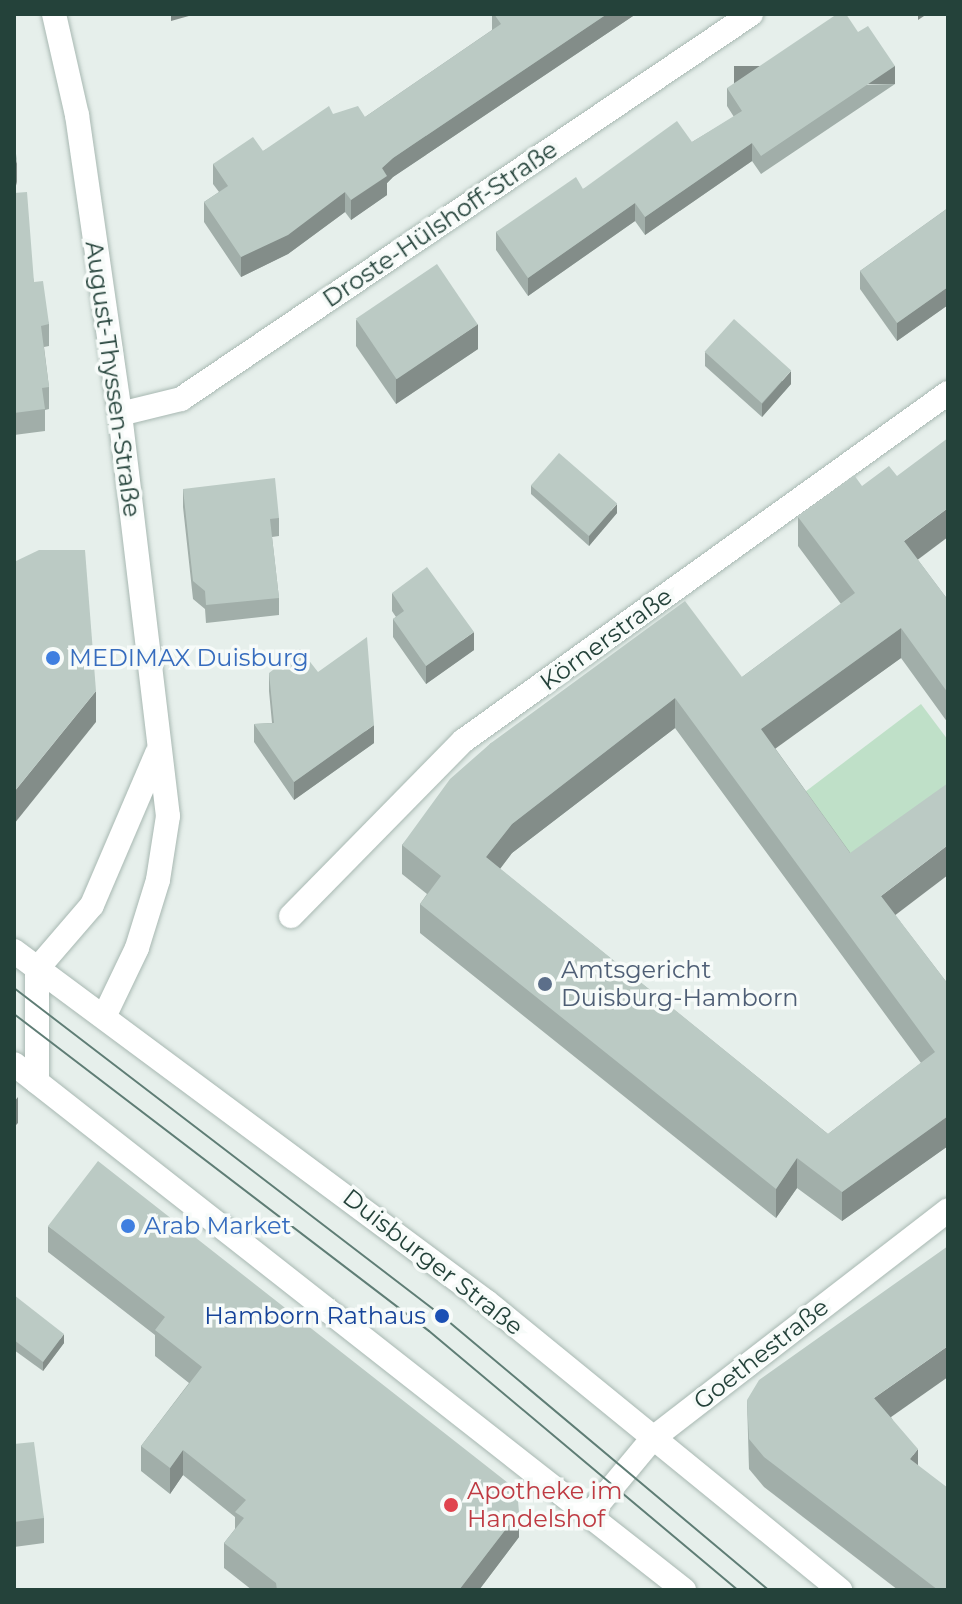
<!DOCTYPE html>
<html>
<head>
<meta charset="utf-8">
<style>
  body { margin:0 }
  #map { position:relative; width:962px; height:1604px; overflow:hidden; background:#e6efeb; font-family:Montserrat,sans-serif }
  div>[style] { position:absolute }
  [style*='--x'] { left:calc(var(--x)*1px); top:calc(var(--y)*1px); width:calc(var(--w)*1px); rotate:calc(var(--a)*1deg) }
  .green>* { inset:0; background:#bfe0c8 }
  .roads { filter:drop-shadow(0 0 2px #a8b8b2) drop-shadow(0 0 2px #a8b8b2) }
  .street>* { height:24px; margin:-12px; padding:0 12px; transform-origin:12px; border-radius:12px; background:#fff }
  .secondary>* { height:24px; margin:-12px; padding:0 12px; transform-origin:12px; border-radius:12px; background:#fff }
  .tram>* { height:2px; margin:-1px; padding:0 1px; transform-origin:1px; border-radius:1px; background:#5f7d75 }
  .wall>* { inset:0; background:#a1aea9 }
  .shaded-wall>* { inset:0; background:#838d89; transform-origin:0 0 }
  .building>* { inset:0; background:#bbcac4; transform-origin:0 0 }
  .dots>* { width:22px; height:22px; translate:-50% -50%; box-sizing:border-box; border:4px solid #f7fbf9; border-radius:50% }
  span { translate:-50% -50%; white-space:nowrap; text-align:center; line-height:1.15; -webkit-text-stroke:7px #f7fbf9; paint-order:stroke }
  .street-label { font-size:24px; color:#24423a }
  .shop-label { font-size:24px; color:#366cbe }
  .left { translate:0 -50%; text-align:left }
  .service-label { font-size:24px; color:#4e5e75 }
  .transit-label { font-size:24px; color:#164399 }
  .right { translate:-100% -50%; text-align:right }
  .health-label { font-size:24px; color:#be3a42 }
  .frame { position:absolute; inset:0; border:16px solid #24423a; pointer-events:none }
</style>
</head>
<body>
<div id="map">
  <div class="green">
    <div style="clip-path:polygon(921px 704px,948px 740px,948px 785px,845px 862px,797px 798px)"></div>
  </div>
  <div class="roads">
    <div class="street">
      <div style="--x:120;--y:414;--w:63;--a:-13.8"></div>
      <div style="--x:181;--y:399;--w:688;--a:-34.04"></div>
      <div style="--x:291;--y:916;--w:245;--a:-45.5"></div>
      <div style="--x:463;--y:741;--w:597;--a:-35.66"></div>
      <div style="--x:589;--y:1515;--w:99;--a:-50.3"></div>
      <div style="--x:652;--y:1439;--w:374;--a:-37.7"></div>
    </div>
    <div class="secondary">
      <div style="--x:54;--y:14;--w:104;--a:77.2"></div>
      <div style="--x:77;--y:115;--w:302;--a:81.8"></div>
      <div style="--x:120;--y:414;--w:405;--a:83.2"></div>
      <div style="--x:168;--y:816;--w:65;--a:98.9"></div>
      <div style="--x:158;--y:880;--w:71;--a:107.2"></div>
      <div style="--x:137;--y:948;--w:76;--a:115.6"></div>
      <div style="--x:14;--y:951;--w:589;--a:36.58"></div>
      <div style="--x:487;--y:1302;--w:456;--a:39.2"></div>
      <div style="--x:14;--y:1064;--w:852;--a:38.13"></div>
      <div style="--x:37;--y:1082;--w:113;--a:-90"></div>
      <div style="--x:37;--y:969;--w:84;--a:-49.3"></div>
      <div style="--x:92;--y:905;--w:165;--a:-66.8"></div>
    </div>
  </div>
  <div class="tram">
    <div style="--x:14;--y:988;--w:539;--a:37.46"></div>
    <div style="--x:442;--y:1316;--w:427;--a:40"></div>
    <div style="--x:14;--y:1014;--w:522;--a:37.37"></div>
    <div style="--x:429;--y:1331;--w:403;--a:40"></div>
  </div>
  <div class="wall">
    <div style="clip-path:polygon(492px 14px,636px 14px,393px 177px,387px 183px,387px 195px,351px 220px,345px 212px,288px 254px,241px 277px,204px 222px,204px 202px,219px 192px,213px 184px,213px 164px,263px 151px,333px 114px,365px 117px,492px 30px)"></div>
    <div style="clip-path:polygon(895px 84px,761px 174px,752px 161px,645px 235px,635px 221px,528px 296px,496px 250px,496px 232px,583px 189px,692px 142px,734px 117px,727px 106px,727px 88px)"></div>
    <div style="clip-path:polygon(14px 143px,17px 181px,14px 193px,34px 282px,49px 324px,49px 346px,44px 347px,49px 387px,49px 409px,45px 410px,45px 431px,14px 435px)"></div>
    <div style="clip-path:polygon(948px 208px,948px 305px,897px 341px,860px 289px,860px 271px)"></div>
    <div style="clip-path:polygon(356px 320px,478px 349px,396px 404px,356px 346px)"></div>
    <div style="clip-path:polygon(705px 352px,791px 384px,762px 417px,705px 366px)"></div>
    <div style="clip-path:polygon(531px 485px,617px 513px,589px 546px,531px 494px)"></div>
    <div style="clip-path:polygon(183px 489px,279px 518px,279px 536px,272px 537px,279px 598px,279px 615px,206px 623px,205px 609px,193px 599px,183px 507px)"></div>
    <div style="clip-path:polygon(evenodd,798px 517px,918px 560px,948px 600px,948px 723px,901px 658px,775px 748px,895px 915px,948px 984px,948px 1146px,842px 1221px,797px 1188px,776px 1218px,420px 933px,420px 904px,427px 894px,402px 874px,402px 845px,491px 743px,742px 677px,841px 604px,798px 546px,798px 517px,675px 728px,921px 1063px,828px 1134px,500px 869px,512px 853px,675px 728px)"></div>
    <div style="clip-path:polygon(392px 593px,474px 650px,426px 684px,393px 637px,393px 619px,396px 617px,392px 611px)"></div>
    <div style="clip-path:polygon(318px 672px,374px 743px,294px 800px,254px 742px,254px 724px,272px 723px,269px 691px,269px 673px)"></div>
    <div style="clip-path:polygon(48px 1226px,519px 1537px,479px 1590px,252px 1590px,224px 1568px,224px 1543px,235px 1529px,235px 1517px,183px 1475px,170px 1494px,141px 1471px,141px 1446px,189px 1383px,155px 1356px,155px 1335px,48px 1252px)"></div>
    <div style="clip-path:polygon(14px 1295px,64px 1343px,43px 1371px,14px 1350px)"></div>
    <div style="clip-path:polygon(747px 1400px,891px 1417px,918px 1465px,948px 1590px,898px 1590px,764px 1487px,749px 1469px)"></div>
    <div style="clip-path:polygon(14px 1444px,44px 1518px,44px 1543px,14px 1547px)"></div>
  </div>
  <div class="shaded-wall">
    <div style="clip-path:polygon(171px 14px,196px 14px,171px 21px)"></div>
    <div style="clip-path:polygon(607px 14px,636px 14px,393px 177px,387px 183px,387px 195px,351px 220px,351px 200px,382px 168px,393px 158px)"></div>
    <div style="clip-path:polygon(918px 14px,927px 14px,918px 20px)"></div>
    <div style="left:895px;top:66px;width:18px;height:161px;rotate:90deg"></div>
    <div style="clip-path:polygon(752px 143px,752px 161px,645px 235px,645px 217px)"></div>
    <div style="clip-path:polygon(17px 159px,17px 181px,14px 195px,14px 173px)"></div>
    <div style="clip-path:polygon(345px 192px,345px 212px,288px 254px,241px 277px,241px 257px)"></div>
    <div style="clip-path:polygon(635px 203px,635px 221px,528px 296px,528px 278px)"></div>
    <div style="clip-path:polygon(948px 287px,948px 305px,897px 341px,897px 323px)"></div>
    <div style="clip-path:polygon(478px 324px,478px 349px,396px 404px,396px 379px)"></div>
    <div style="clip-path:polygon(791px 371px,791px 384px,762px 417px,762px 404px)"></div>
    <div style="clip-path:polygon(617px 504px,617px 513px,589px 546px,589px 536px)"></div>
    <div style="clip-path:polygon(948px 508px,948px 537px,904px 570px,904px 541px)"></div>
    <div style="clip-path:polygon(901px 628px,901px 658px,761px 759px,761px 729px)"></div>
    <div style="clip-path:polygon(474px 632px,474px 650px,426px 684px,426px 666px)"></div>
    <div style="clip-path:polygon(96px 691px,96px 722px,14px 824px,14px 792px)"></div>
    <div style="clip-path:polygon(675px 698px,675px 728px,512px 853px,486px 887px,486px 857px,512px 824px)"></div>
    <div style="clip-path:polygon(374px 725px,374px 743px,294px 800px,294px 782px)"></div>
    <div style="clip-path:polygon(948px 845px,948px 875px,881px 926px,881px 896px)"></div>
    <div style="clip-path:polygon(18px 1097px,18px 1123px,15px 1126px,14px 1152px,14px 1102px)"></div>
    <div style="clip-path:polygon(948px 1116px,948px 1146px,842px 1221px,842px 1192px)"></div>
    <div style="clip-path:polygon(797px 1158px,797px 1188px,776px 1218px,776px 1189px)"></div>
    <div style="clip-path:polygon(64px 1334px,64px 1343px,43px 1371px,43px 1362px)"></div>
    <div style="clip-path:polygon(948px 1346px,948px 1377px,874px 1429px,874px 1398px)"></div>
    <div style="clip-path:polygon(918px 1449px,918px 1480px,910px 1459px)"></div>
    <div style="clip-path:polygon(183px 1450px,183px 1475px,170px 1494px,170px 1468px)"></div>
    <div style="clip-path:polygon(519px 1512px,519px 1537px,479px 1590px,459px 1590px)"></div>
  </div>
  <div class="building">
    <div style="clip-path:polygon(494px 14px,607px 14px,393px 158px,382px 168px,387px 176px,351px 200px,345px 192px,288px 235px,241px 257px,204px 202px,228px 186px,213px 164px,253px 137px,263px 151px,329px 106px,333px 114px,358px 106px,365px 117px,501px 24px)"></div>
    <div style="clip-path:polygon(837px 14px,846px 14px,858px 32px,868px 26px,895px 66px,761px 156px,752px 143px,645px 217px,635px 203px,528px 278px,496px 232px,576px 177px,583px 189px,677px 121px,692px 142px,742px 111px,727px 88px)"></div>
    <div style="clip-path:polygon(14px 143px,17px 159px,14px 173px)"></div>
    <div style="clip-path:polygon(27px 192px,34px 282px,43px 281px,49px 324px,41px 326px,49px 387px,42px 388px,45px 409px,14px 413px,14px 193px)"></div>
    <div style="clip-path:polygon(948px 208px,948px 287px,897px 323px,860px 271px)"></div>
    <div style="left:437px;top:264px;width:73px;height:98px;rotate:56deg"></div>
    <div style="left:734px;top:319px;width:77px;height:44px;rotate:42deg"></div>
    <div style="clip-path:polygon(evenodd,948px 438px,948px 508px,904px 541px,948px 600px,948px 693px,901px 628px,761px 729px,850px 853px,948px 783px,948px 845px,881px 896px,948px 984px,948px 1116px,842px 1192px,797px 1158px,776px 1189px,420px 904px,441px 876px,402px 845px,450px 779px,491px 743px,685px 601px,742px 677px,855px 593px,798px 517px,854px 475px,862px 486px,889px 466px,897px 476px,948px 438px,675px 698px,935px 1052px,828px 1134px,486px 857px,512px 824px,675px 698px)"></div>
    <div style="left:559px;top:453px;width:77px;height:43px;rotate:41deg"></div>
    <div style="clip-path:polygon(275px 478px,279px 518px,270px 519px,279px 598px,206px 605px,205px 591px,193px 581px,183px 489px)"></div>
    <div style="clip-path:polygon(39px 550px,85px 550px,96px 691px,14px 792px,14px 562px)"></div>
    <div style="clip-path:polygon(427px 567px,474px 632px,426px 666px,393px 619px,404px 611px,392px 593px)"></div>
    <div style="clip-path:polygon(367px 637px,374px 725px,294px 782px,254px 724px,274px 723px,269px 673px,300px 649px,318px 672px)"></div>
    <div style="clip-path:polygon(98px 1161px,517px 1490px,519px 1512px,459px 1590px,277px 1590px,276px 1583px,224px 1543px,244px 1518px,235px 1512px,246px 1500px,183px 1450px,170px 1468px,141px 1446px,202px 1367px,155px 1330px,165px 1317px,48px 1226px)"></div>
    <div style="clip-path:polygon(948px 1246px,948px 1346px,874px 1398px,918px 1449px,910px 1459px,948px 1488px,948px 1590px,938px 1590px,764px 1457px,749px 1439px,747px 1400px,759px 1380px)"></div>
    <div style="clip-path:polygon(14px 1295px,64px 1334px,43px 1362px,14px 1340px)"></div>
    <div style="clip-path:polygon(34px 1442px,44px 1518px,14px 1522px,14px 1444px)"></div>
  </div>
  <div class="dots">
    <div style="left:53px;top:658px;background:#3f7fe0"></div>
    <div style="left:545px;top:984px;background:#5c6f8a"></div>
    <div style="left:128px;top:1226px;background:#3f7fe0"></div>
    <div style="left:442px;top:1316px;background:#1a4fb4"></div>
    <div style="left:451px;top:1505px;background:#e0444e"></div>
  </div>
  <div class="street-label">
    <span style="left:440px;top:224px;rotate:-34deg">Droste-Hülshoff-Straße</span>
    <span style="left:113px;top:379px;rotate:82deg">August-Thyssen-Straße</span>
    <span style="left:606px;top:639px;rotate:-36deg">Körnerstraße</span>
    <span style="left:433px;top:1262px;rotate:38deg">Duisburger Straße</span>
    <span style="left:761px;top:1354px;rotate:-38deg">Goethestraße</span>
  </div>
  <div class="shop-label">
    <span class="left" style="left:69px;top:658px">MEDIMAX Duisburg</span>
    <span class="left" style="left:144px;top:1226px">Arab Market</span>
  </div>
  <div class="service-label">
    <span class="left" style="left:561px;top:984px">Amtsgericht<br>Duisburg-Hamborn</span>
  </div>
  <div class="transit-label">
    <span class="right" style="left:426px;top:1316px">Hamborn Rathaus</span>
  </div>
  <div class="health-label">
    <span class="left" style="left:467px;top:1505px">Apotheke im<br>Handelshof</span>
  </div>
  <div class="frame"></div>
</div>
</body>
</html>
